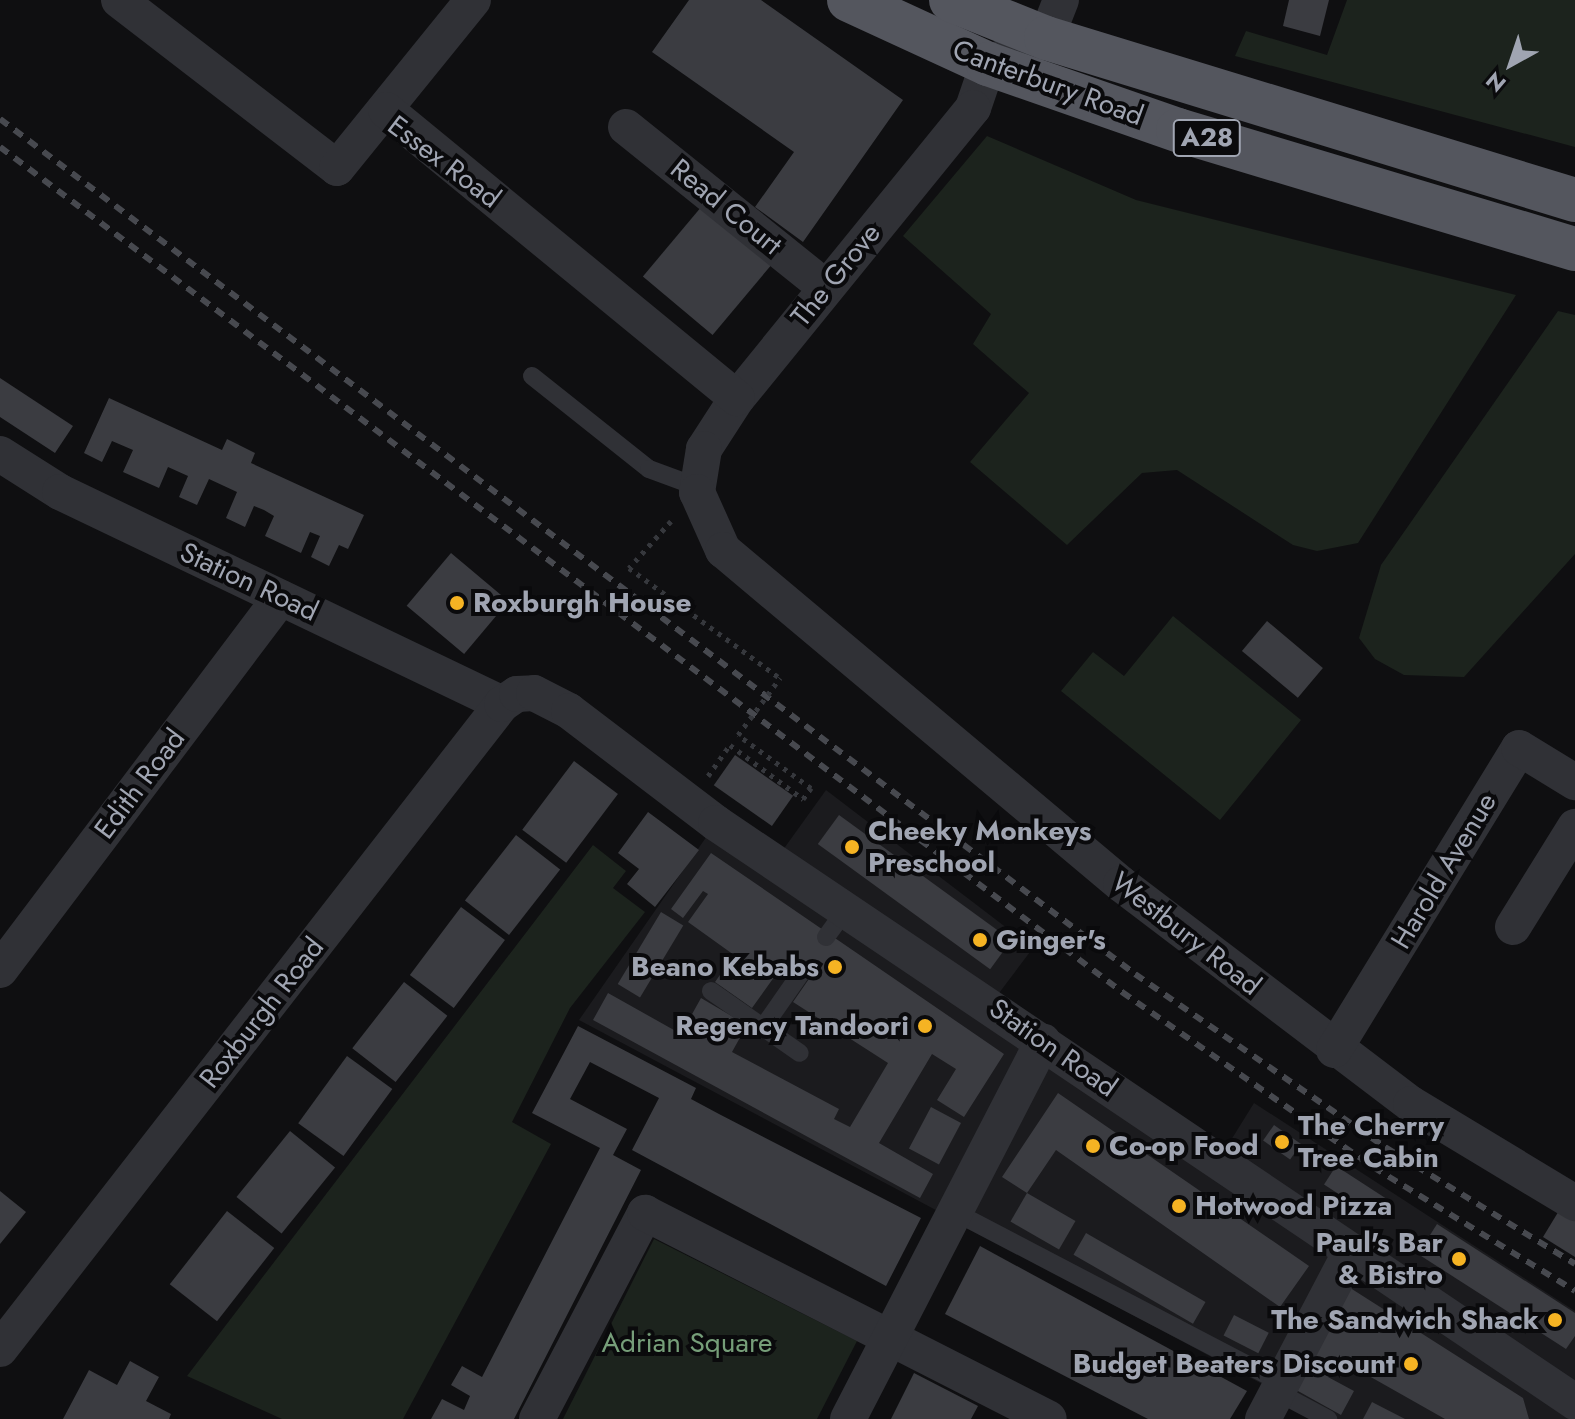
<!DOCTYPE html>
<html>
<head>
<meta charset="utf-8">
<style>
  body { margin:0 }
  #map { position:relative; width:1575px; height:1419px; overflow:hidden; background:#0f0f11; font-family:Jost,sans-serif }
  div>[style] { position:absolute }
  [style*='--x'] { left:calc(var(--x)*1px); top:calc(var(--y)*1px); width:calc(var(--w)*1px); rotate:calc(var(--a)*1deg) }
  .built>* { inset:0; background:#1b1b1e }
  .green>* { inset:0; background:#1c231d }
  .building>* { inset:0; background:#3b3c41; transform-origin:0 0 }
  .path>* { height:5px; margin-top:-2.5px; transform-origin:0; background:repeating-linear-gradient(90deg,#36383d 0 4px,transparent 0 10px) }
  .service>* { height:18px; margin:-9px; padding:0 9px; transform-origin:9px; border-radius:9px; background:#303136 }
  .minor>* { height:36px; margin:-18px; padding:0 18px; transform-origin:18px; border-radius:18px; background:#303136 }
  .trunk>* { height:44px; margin:-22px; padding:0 22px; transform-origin:22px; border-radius:22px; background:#54565e }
  .rail>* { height:6px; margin-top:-3px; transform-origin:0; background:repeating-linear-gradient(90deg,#47494f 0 10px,transparent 0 18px) }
  .path-bridge>* { height:5px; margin-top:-2.5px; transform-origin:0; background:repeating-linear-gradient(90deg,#36383d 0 4px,transparent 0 10px) }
  .dots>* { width:22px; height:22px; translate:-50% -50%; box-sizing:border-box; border:4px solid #0a0a0c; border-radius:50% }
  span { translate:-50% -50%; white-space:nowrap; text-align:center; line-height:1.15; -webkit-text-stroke:8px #0a0a0c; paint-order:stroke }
  .shield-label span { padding:2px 6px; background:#0a0a0c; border:2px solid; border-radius:6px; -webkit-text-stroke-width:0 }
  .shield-label { font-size:26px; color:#a0a5b2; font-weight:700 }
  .street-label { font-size:28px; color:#a0a5b2 }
  .poi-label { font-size:28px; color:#a0a5b2; font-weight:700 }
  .left { translate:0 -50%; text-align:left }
  .right { translate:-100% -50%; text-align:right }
  .park-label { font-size:28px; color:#769e79 }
  .north { position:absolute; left:1471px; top:24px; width:80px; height:80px; -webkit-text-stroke:6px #0a0a0c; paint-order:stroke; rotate:220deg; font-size:22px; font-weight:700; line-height:32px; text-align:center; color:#a0a5b2 }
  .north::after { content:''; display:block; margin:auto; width:28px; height:36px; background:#a0a5b2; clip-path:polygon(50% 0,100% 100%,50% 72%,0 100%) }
</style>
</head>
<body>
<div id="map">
  <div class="built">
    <div style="clip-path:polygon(826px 790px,1033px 948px,990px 1005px,1218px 1161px,1254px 1103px,1575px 1311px,1575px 1419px,1328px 1419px,579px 1020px,716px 823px,775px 861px)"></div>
  </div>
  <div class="green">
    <div style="clip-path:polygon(1347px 0,1575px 0,1575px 147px,1235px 56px,1246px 31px,1327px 55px)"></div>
    <div style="clip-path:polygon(987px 136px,1136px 200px,1516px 295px,1358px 543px,1317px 551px,1293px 545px,1177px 470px,1142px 473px,1067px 545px,970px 462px,1029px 393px,973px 344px,991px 314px,903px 236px)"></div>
    <div style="clip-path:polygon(1558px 311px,1575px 315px,1575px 554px,1464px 677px,1404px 675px,1375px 659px,1359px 638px,1381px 565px)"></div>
    <div style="clip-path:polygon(1173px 616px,1301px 720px,1220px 820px,1061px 691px,1093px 652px,1124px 676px)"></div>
    <div style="clip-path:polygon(593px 845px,626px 871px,613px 888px,645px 912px,570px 1008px,512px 1122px,551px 1144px,403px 1419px,282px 1419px,187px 1376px)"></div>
    <div style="clip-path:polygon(654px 1239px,857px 1341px,817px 1419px,563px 1419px)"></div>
  </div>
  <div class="building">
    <div style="clip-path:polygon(689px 0,761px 0,903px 100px,803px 242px,755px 207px,794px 152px,652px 52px)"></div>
    <div style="clip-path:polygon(1289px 0,1329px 0,1320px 36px,1283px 26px)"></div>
    <div style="left:702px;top:206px;width:91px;height:92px;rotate:40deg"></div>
    <div style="clip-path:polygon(0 378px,73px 426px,55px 453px,0 417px)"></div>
    <div style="clip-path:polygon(109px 398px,222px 450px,227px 439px,255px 453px,251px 463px,364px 515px,348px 549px,339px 545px,329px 566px,311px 557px,320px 536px,310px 532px,301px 553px,265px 536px,274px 516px,264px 510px,254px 506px,245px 527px,226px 518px,237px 492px,209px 479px,197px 505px,179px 497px,188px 476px,168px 467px,159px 488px,123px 472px,133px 450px,112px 441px,102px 462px,84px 453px)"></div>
    <div style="left:451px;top:553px;width:75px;height:69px;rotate:40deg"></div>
    <div style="left:1267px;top:621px;width:73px;height:39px;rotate:40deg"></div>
    <div style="left:735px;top:755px;width:71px;height:37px;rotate:35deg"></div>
    <div style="left:574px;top:761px;width:55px;height:86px;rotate:37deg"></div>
    <div style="clip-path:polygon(648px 812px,699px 850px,655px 907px,627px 884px,639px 869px,618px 853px)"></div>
    <div style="left:839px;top:815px;width:213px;height:36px;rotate:36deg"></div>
    <div style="left:516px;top:835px;width:56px;height:83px;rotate:38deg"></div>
    <div style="clip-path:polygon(711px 853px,1004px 1054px,964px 1117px,937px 1100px,956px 1069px,932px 1054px,879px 1143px,933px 1174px,920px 1198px,593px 1020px,608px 993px,681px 1034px,701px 998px,747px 1025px,732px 1052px,839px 1109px,834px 1119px,850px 1127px,888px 1063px,793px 1002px,811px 976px,787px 959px,752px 1008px,715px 982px,734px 955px,688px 922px,708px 894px,703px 891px,683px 918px,671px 909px)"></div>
    <div style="left:461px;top:907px;width:55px;height:85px;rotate:37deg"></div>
    <div style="left:661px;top:912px;width:26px;height:84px;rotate:31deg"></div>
    <div style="left:404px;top:982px;width:55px;height:84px;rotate:38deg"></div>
    <div style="clip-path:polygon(578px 1026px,696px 1088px,691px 1099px,719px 1114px,921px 1218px,886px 1286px,632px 1150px,659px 1098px,590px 1062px,570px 1099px,627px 1129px,613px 1155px,641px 1170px,514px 1419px,431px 1419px,442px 1399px,464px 1410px,470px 1396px,451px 1385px,462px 1366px,482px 1377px,600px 1148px,532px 1113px)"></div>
    <div style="left:347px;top:1056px;width:56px;height:83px;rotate:36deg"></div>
    <div style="clip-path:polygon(1058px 1093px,1309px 1266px,1280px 1307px,1056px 1150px,1027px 1193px,1002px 1177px)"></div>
    <div style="left:931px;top:1107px;width:34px;height:47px;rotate:28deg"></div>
    <div style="left:1274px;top:1125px;width:33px;height:19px;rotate:35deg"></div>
    <div style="left:290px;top:1131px;width:58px;height:85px;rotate:39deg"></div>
    <div style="left:1336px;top:1166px;width:62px;height:22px;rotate:33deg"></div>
    <div style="clip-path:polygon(0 1191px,26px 1212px,0 1244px)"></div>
    <div style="left:1027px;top:1193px;width:56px;height:33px;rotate:30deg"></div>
    <div style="clip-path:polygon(1560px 1209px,1575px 1218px,1575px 1257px,1543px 1237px)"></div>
    <div style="left:227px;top:1211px;width:60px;height:93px;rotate:38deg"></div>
    <div style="clip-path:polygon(1437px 1224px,1575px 1313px,1575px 1336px,1566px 1349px,1418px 1254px)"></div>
    <div style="left:1086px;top:1233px;width:138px;height:25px;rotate:30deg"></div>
    <div style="clip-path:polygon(980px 1246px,1247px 1391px,1230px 1419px,1148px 1419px,945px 1314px)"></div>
    <div style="clip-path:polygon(1344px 1284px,1523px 1398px,1529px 1419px,1445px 1419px,1346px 1363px,1328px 1377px,1354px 1391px,1341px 1415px,1289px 1386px)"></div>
    <div style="left:1234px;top:1315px;width:39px;height:23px;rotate:27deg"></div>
    <div style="clip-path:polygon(130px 1361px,159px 1377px,146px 1401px,171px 1414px,169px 1419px,63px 1419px,89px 1370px,117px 1385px)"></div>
    <div style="clip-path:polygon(914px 1373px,978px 1406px,971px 1419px,891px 1419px)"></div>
    <div style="clip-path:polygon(1372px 1402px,1405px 1419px,1363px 1419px)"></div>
  </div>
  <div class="path">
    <div style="--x:671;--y:521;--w:63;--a:131.8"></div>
    <div style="--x:629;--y:568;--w:187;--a:36.1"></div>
    <div style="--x:708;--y:776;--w:38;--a:-55"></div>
    <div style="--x:730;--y:745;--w:91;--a:36.5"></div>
    <div style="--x:803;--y:799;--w:14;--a:-54"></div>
    <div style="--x:811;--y:788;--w:90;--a:-144"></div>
  </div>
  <div class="service">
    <div style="--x:532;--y:376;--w:149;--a:38.5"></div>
    <div style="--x:649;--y:469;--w:52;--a:20.2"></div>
    <div style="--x:826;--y:937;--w:36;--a:-54"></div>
    <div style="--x:711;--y:991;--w:108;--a:34.9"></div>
    <div style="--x:764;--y:1026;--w:68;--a:-55.1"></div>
    <div style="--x:953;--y:1211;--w:371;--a:27.6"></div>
    <div style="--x:1277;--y:1392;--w:58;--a:27.9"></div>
  </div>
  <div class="minor">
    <div style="--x:119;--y:0;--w:275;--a:37.6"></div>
    <div style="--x:337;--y:168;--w:216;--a:-51"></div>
    <div style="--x:1061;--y:0;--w:41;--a:111.5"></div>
    <div style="--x:1046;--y:38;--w:64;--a:155.9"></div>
    <div style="--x:988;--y:64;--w:46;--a:108.8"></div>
    <div style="--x:973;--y:108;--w:374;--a:129.1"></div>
    <div style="--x:737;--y:398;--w:61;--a:122.9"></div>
    <div style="--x:704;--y:449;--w:44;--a:99.2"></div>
    <div style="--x:697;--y:492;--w:64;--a:65.9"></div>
    <div style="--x:723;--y:550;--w:520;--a:40"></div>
    <div style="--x:1121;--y:884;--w:364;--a:37.2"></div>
    <div style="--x:1411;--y:1104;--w:192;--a:31.1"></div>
    <div style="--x:386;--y:110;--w:454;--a:39.4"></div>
    <div style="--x:626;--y:127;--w:255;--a:38.8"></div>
    <div style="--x:0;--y:454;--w:71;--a:32.3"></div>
    <div style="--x:60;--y:492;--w:490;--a:25.6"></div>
    <div style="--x:1513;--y:927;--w:118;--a:-58.2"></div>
    <div style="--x:0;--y:970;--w:466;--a:-53"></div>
    <div style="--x:1334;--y:1050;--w:354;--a:-58.5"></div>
    <div style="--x:1519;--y:748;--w:66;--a:31.3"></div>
    <div style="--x:0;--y:1349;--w:817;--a:-52.11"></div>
    <div style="--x:502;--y:704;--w:18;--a:-34"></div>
    <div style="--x:517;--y:694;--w:17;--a:-3"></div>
    <div style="--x:534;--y:693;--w:39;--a:27"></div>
    <div style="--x:569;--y:711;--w:185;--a:37.3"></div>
    <div style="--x:716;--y:823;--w:1036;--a:33.98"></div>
    <div style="--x:537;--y:1419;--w:233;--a:-62.3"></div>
    <div style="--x:645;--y:1213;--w:453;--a:27"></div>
    <div style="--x:848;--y:1419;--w:425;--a:-62.7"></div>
    <div style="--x:1263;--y:1419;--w:187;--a:-62.3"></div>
  </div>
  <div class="trunk">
    <div style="--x:849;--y:0;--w:153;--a:24.7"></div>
    <div style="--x:988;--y:64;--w:201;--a:19.2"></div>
    <div style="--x:1178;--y:130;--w:414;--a:16.7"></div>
    <div style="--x:951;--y:0;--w:102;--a:21.8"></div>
    <div style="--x:1046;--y:38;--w:553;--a:17.03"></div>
  </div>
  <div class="rail">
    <div style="--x:0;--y:119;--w:1421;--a:36.99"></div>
    <div style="--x:1135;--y:974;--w:304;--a:34.7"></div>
    <div style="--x:1385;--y:1147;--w:223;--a:31.6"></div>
    <div style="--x:0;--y:147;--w:1405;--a:36.98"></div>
    <div style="--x:1122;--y:992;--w:306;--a:34.9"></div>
    <div style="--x:1373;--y:1167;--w:237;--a:31.5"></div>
  </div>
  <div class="path-bridge">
    <div style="--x:738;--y:735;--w:71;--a:-53.6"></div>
  </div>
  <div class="dots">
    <div style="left:457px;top:603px;background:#f5b323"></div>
    <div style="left:852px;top:847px;background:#f5b323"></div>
    <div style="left:980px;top:940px;background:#f5b323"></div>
    <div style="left:835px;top:967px;background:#f5b323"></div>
    <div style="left:925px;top:1026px;background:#f5b323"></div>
    <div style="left:1282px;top:1142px;background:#f5b323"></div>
    <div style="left:1093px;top:1146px;background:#f5b323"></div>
    <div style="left:1179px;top:1206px;background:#f5b323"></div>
    <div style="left:1459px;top:1259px;background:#f5b323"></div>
    <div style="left:1555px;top:1320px;background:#f5b323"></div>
    <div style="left:1411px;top:1364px;background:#f5b323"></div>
  </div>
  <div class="shield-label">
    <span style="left:1207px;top:138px">A28</span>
  </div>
  <div class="street-label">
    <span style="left:1048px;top:83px;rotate:20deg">Canterbury Road</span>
    <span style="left:444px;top:162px;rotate:37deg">Essex Road</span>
    <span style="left:726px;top:207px;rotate:39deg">Read Court</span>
    <span style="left:836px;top:275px;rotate:-51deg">The Grove</span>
    <span style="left:249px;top:582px;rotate:25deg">Station Road</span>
    <span style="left:140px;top:784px;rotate:-53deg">Edith Road</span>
    <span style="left:1444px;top:871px;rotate:-59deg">Harold Avenue</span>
    <span style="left:1186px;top:934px;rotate:38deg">Westbury Road</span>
    <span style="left:262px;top:1013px;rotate:-52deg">Roxburgh Road</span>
    <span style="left:1053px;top:1048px;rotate:35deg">Station Road</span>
  </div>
  <div class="poi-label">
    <span class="left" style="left:473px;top:603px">Roxburgh House</span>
    <span class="left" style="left:868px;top:847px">Cheeky Monkeys<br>Preschool</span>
    <span class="left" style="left:996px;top:940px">Ginger's</span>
    <span class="right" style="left:819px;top:967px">Beano Kebabs</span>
    <span class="right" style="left:909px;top:1026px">Regency Tandoori</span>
    <span class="left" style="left:1298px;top:1142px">The Cherry<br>Tree Cabin</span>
    <span class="left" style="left:1109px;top:1146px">Co-op Food</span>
    <span class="left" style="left:1195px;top:1206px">Hotwood Pizza</span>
    <span class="right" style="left:1443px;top:1259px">Paul's Bar<br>&amp; Bistro</span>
    <span class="right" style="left:1539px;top:1320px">The Sandwich Shack</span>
    <span class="right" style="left:1395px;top:1364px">Budget Beaters Discount</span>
  </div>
  <div class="park-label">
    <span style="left:687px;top:1343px">Adrian Square</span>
  </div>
  <div class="north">N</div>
</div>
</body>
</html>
